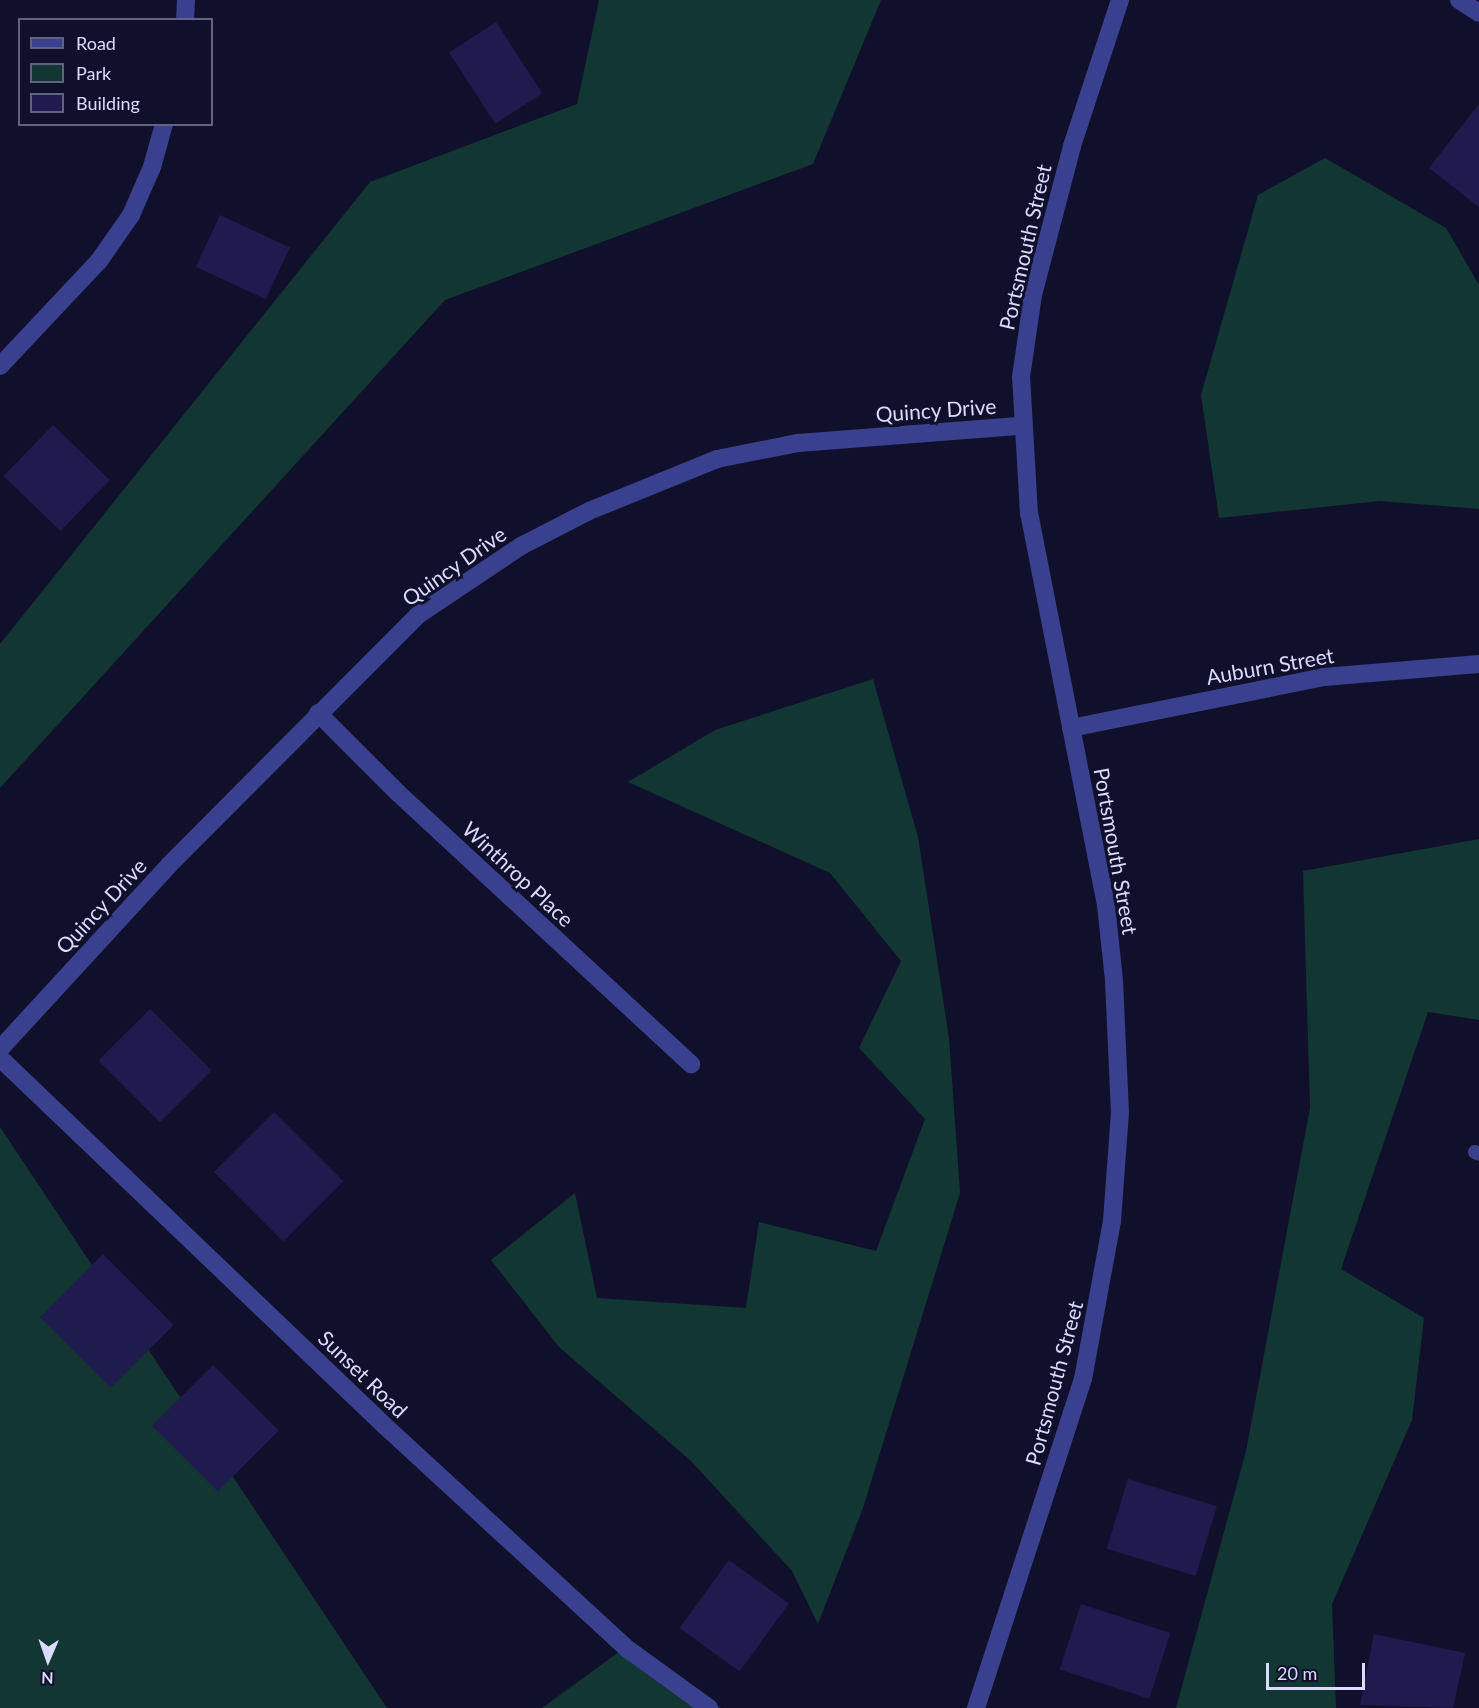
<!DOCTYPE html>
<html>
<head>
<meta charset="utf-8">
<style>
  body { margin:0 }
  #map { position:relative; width:1479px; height:1708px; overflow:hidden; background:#11102c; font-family:Lato,sans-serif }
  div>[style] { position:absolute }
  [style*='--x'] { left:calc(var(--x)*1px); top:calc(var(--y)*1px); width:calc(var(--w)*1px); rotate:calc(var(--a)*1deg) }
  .green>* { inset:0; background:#123631 }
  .building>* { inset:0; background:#1f1b4e; transform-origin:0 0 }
  .lane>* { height:14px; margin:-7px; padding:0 7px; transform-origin:7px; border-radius:7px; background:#39408d }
  .street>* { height:18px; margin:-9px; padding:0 9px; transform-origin:9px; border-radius:9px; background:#39408d }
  span { translate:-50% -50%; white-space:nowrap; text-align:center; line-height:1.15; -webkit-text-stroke:6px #11102c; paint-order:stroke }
  .street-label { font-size:21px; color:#dbdbff }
  .legend { position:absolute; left:18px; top:18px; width:195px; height:108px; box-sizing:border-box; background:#11102c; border:2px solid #626180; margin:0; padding:8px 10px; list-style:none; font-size:18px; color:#dbdbff }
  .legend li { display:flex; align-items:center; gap:12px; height:30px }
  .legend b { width:30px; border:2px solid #626180 }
  .north { position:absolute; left:18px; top:1630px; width:60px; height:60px; -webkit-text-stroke:4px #11102c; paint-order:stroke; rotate:182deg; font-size:16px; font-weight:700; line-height:24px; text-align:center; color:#dbdbff }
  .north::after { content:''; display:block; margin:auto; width:21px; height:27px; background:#dbdbff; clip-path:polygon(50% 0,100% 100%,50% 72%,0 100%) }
  .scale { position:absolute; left:1266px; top:1663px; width:99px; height:27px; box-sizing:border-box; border:3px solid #dbdbff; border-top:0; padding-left:8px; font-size:18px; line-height:21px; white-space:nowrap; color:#dbdbff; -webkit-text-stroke:4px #11102c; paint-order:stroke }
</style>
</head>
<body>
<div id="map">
  <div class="green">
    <div style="clip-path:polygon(599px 0,881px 0,813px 164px,445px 300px,0 788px,0 644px,370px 182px,577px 104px)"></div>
    <div style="clip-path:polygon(1325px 158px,1446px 228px,1479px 285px,1479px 509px,1380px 501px,1219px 518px,1201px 395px,1258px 195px)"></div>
    <div style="clip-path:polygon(873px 679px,918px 837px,949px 1038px,960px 1193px,863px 1508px,818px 1624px,792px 1571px,691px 1461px,559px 1347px,491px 1260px,575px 1193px,597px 1298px,746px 1308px,759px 1222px,876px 1251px,925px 1119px,859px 1048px,901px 961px,830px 873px,628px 782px,715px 730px)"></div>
    <div style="clip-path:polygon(1479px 839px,1479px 1020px,1428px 1012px,1341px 1269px,1424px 1318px,1412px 1420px,1332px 1604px,1336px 1708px,1176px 1708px,1246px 1451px,1310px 1108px,1303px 871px)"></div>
    <div style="clip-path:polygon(0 1127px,387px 1708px,0 1708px)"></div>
    <div style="clip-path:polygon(623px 1649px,721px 1708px,542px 1708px)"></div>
  </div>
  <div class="building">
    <div style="left:496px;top:22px;width:85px;height:56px;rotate:57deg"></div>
    <div style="clip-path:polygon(1479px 104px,1479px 207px,1429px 168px)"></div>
    <div style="left:220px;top:215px;width:77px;height:57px;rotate:25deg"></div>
    <div style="left:53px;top:425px;width:79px;height:71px;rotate:44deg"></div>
    <div style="left:150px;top:1009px;width:87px;height:73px;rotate:45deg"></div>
    <div style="left:274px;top:1112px;width:98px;height:85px;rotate:45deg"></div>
    <div style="left:103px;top:1254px;width:100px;height:89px;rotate:45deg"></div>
    <div style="left:213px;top:1365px;width:93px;height:86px;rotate:45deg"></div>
    <div style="left:1128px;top:1479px;width:93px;height:73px;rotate:17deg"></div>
    <div style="left:729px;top:1560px;width:74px;height:84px;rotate:36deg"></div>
    <div style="left:1081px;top:1604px;width:94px;height:69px;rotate:18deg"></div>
    <div style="clip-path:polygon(1374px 1634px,1465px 1653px,1453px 1708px,1360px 1705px)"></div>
  </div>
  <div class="lane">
    <div style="--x:1475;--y:1152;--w:4;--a:27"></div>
  </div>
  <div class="street">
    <div style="--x:1459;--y:0;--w:24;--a:33"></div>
    <div style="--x:185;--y:20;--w:20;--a:-87"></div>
    <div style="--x:0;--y:366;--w:144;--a:-46.7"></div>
    <div style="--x:99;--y:261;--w:56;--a:-55.2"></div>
    <div style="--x:131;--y:215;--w:52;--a:-66.4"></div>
    <div style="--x:152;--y:167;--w:45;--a:-74.4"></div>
    <div style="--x:318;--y:713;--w:112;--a:45"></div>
    <div style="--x:397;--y:792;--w:401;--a:42.8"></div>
    <div style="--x:1071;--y:728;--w:258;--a:-11.4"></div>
    <div style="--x:1324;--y:677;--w:156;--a:-4.8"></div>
    <div style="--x:0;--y:1049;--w:250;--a:-47.4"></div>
    <div style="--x:169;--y:865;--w:353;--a:-45.1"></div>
    <div style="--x:418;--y:615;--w:124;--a:-33.8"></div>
    <div style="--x:521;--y:546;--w:76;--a:-27.2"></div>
    <div style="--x:589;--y:511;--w:138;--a:-22.1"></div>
    <div style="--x:717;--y:459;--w:83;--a:-11.2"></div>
    <div style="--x:798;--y:443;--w:224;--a:-4.4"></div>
    <div style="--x:0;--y:1058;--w:533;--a:43.71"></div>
    <div style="--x:385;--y:1426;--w:331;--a:42.6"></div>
    <div style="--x:629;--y:1650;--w:99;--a:35.9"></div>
    <div style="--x:976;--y:1708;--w:346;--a:-72"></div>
    <div style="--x:1083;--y:1379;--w:161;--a:-79.6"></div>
    <div style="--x:1112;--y:1221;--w:108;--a:-85.8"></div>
    <div style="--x:1120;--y:1113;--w:133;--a:-92.6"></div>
    <div style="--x:1114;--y:980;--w:75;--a:-96.1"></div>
    <div style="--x:1106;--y:905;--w:399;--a:-101.1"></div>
    <div style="--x:1029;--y:514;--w:137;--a:-93.3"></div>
    <div style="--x:1021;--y:377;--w:83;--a:-81.7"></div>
    <div style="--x:1033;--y:295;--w:154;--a:-75.3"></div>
    <div style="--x:1072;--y:146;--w:154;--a:-71.8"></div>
  </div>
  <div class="street-label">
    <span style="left:1025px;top:247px;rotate:-77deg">Portsmouth Street</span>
    <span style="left:936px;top:410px;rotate:-4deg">Quincy Drive</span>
    <span style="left:454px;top:566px;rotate:-35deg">Quincy Drive</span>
    <span style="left:1270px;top:666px;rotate:-10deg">Auburn Street</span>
    <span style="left:1116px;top:851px;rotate:80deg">Portsmouth Street</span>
    <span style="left:518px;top:874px;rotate:43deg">Winthrop Place</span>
    <span style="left:101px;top:906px;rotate:-47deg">Quincy Drive</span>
    <span style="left:363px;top:1374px;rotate:44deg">Sunset Road</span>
    <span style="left:1054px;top:1383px;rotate:-75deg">Portsmouth Street</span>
  </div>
  <ul class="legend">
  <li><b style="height:8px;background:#39408d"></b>Road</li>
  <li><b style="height:16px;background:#123631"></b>Park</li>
  <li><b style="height:16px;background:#1f1b4e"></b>Building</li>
  </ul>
  <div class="north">N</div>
  <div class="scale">20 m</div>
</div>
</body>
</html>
